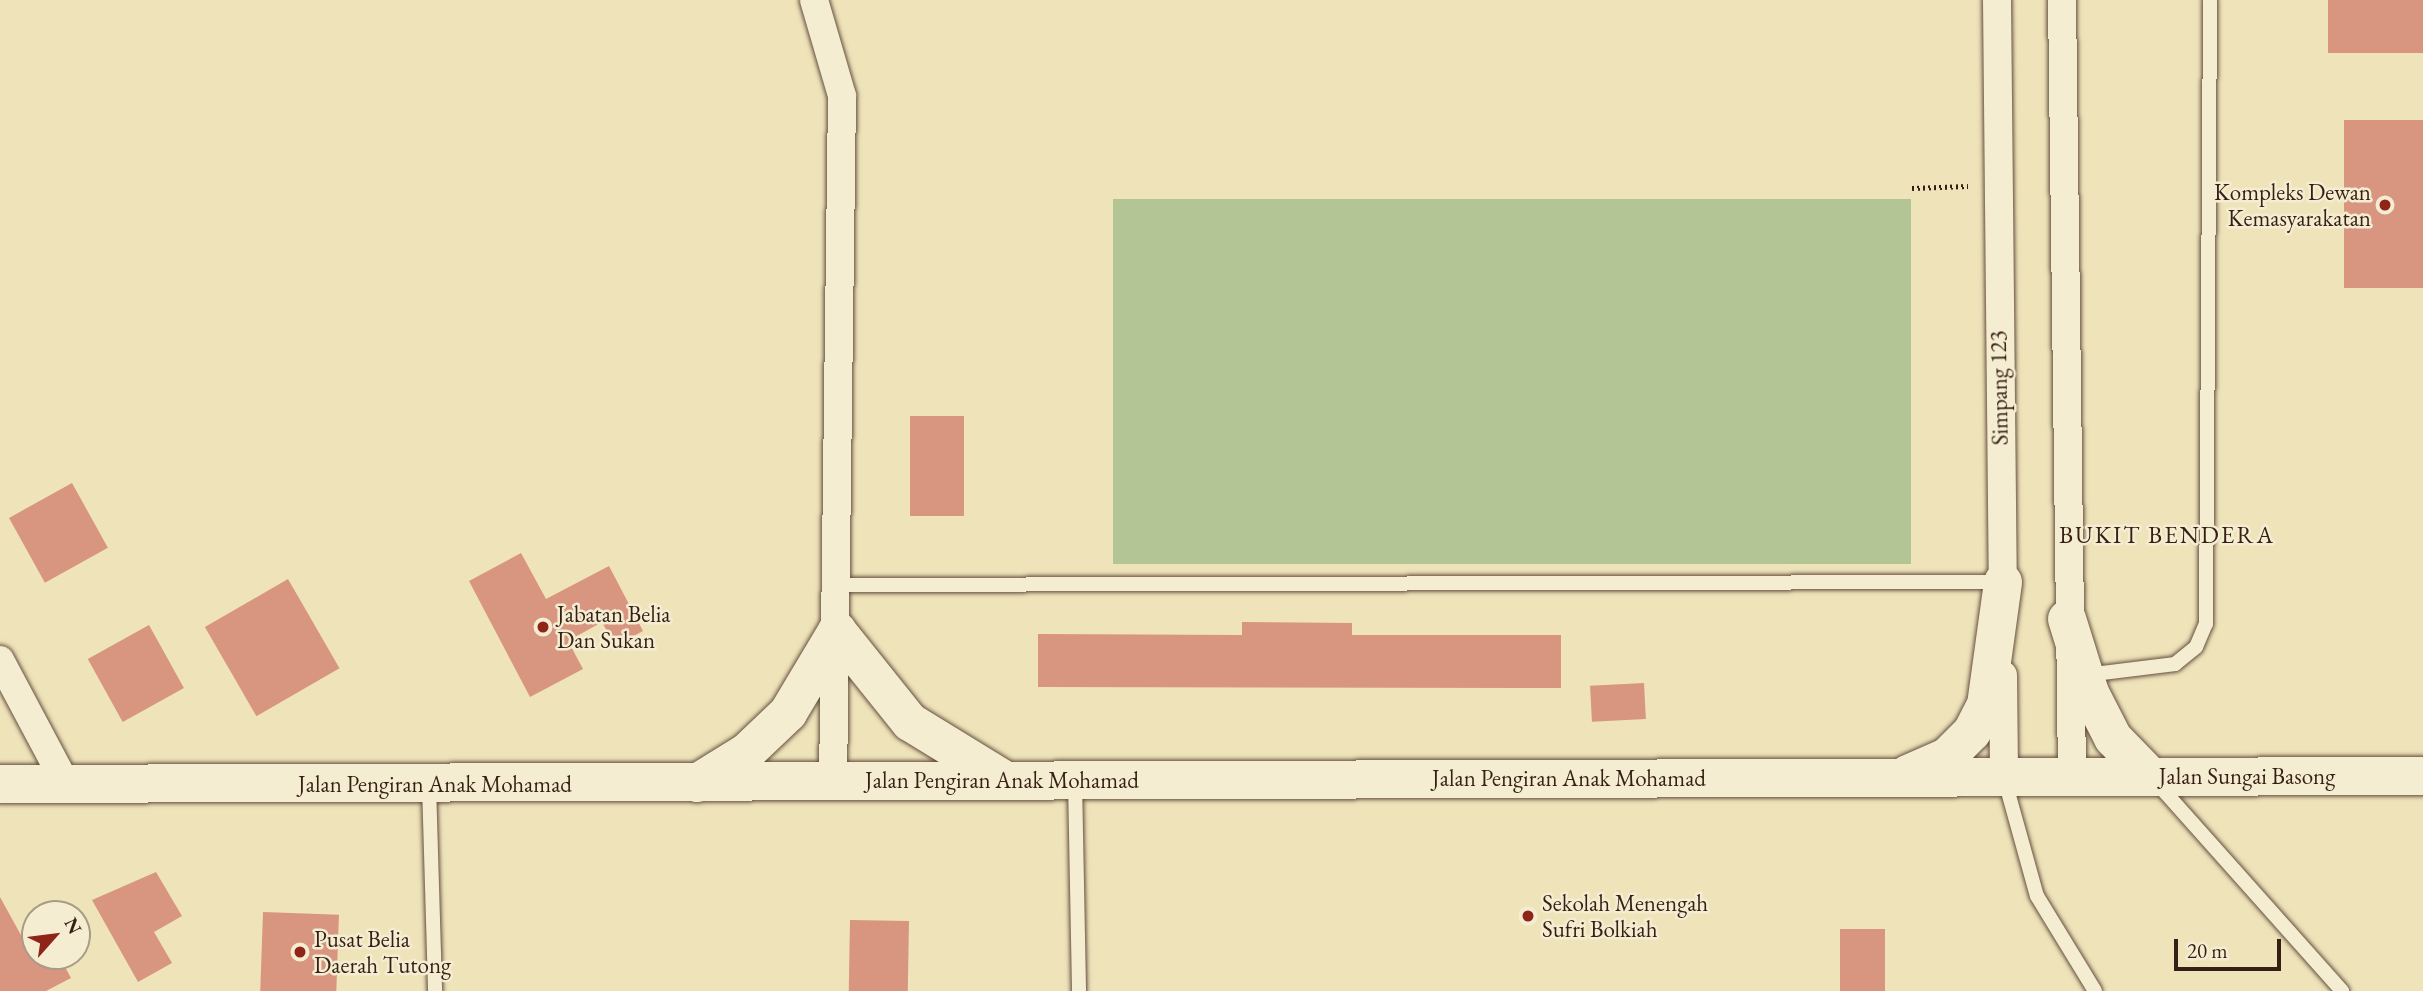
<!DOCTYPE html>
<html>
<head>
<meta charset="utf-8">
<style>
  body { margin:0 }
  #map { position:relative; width:2423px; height:991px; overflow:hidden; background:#efe3ba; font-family:"EB Garamond",serif }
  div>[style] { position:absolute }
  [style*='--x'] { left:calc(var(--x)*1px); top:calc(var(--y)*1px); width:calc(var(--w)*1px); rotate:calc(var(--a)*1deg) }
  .green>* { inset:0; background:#b3c595; transform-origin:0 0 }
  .building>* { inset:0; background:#d89580; transform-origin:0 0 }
  .path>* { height:4.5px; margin-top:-2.25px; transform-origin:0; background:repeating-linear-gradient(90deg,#361f14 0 2px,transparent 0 5.5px) }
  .roads { filter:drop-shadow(0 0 2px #64503e) drop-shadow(0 0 2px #64503e) }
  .lane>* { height:14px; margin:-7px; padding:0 7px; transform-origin:7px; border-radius:7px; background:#f5edd2 }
  .street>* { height:28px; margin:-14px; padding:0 14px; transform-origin:14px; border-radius:14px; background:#f5edd2 }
  .secondary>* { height:38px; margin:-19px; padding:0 19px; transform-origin:19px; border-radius:19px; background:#f5edd2 }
  .dots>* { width:19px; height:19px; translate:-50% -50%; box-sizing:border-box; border:4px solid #f5edd2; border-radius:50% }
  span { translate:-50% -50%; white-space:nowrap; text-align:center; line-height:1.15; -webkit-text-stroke:5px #f5edd2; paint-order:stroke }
  .poi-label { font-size:23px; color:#361f14 }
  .right { translate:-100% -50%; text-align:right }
  .left { translate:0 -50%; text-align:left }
  .street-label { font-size:23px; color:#361f14 }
  .neighbourhood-label { font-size:24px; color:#361f14; letter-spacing:2px }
  .north { position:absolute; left:21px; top:900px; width:70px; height:70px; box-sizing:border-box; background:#f5edd2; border:2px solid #a99b86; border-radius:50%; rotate:62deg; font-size:19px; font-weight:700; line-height:28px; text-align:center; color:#361f14 }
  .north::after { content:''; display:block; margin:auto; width:24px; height:32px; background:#8f2418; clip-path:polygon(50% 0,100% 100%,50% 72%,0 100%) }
  .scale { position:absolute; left:2174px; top:939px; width:107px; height:32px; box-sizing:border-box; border:4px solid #361f14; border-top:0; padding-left:9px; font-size:21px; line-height:24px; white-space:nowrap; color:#361f14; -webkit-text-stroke:5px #f5edd2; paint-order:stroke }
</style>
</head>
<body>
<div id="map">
  <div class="green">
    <div style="left:1911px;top:199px;width:365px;height:798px;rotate:90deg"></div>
  </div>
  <div class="building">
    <div style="left:2328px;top:0;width:95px;height:53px"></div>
    <div style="left:2423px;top:120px;width:168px;height:79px;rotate:90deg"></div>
    <div style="left:910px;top:416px;width:54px;height:100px"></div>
    <div style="left:72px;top:483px;width:74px;height:72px;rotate:61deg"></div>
    <div style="clip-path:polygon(521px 553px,546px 599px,609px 566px,643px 631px,615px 646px,602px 622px,568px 641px,583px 669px,530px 697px,469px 581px)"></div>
    <div style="left:288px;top:579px;width:103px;height:96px;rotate:60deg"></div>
    <div style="clip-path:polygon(1242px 622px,1352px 623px,1352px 635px,1561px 635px,1561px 688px,1038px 687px,1038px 634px,1242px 635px)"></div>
    <div style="left:149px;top:625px;width:72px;height:70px;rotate:61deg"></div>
    <div style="left:1644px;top:683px;width:36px;height:54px;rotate:87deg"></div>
    <div style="clip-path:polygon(156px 872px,182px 916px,154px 932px,172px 963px,138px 982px,92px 900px)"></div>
    <div style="clip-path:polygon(0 897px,33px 957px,59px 956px,71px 978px,46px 991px,0 991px)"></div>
    <div style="left:263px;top:912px;width:76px;height:79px;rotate:2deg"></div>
    <div style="left:850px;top:920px;width:59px;height:71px;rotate:1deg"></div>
    <div style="left:1840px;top:929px;width:45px;height:62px"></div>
  </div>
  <div class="path">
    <div style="--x:1912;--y:188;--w:56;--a:-2"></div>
  </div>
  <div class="roads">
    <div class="lane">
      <div style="--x:837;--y:585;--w:1164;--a:-0.15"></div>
      <div style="--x:2086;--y:675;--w:90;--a:-7"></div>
      <div style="--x:2175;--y:664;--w:27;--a:-39"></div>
      <div style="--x:2196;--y:647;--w:25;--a:-67"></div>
      <div style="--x:2206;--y:624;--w:624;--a:-89.63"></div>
      <div style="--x:1075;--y:781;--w:210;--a:88.9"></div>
      <div style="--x:2005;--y:781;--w:119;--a:74.5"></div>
      <div style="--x:2037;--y:896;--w:111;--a:58.6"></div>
      <div style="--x:2156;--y:782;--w:280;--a:48.3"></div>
      <div style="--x:429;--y:785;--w:206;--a:88.3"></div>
    </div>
    <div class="street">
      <div style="--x:814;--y:0;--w:100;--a:73.7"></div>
      <div style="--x:842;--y:96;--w:685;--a:90.75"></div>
      <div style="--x:1997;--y:0;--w:599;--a:89.43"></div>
      <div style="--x:2062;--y:0;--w:775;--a:89.26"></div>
      <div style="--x:0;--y:660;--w:140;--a:62"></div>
      <div style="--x:2003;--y:675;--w:101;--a:89.4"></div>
    </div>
    <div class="secondary">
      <div style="--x:2067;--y:619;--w:77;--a:72.7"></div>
      <div style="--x:2090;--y:693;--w:51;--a:62.9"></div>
      <div style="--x:2113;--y:738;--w:53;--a:45.8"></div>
      <div style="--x:1908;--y:774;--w:43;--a:-23.6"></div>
      <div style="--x:1947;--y:757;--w:35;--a:-45"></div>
      <div style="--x:1972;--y:732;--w:30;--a:-63"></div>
      <div style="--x:1986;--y:705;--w:124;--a:-82.1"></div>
      <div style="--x:697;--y:783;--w:59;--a:-31.8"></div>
      <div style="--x:747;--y:752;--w:57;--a:-43.6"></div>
      <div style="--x:788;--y:713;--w:96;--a:-59.1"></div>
      <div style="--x:837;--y:631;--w:117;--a:51.3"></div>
      <div style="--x:910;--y:722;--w:109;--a:31.5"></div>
      <div style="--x:0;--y:784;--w:2423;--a:-0.19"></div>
    </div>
  </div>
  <div class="dots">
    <div style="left:2385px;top:205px;background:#8f2418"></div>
    <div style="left:543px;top:627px;background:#8f2418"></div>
    <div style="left:1528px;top:916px;background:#8f2418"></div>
    <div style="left:300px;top:952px;background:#8f2418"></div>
  </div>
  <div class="poi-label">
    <span class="right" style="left:2371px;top:205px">Kompleks Dewan<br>Kemasyarakatan</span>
    <span class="left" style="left:557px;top:627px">Jabatan Belia<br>Dan Sukan</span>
    <span class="left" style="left:1542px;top:916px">Sekolah Menengah<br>Sufri Bolkiah</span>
    <span class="left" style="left:314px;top:952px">Pusat Belia<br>Daerah Tutong</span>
  </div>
  <div class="street-label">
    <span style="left:1999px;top:388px;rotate:-91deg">Simpang 123</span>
    <span style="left:2247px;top:776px">Jalan Sungai Basong</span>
    <span style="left:1569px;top:778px">Jalan Pengiran Anak Mohamad</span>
    <span style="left:1002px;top:780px">Jalan Pengiran Anak Mohamad</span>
    <span style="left:435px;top:784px">Jalan Pengiran Anak Mohamad</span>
  </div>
  <div class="neighbourhood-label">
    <span style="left:2167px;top:535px">BUKIT BENDERA</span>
  </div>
  <div class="north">N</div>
  <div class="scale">20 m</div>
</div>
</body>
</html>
